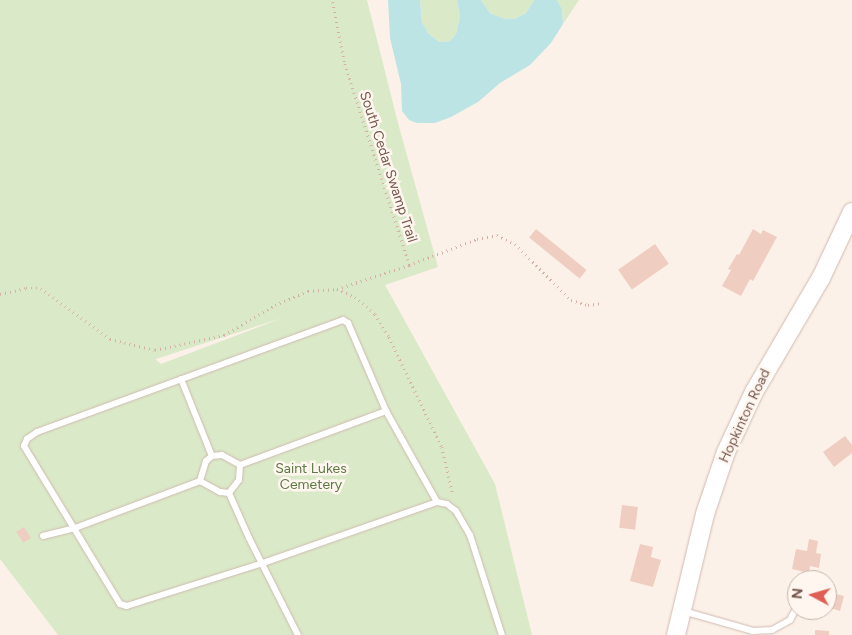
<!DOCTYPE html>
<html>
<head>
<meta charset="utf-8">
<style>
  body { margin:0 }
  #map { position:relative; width:852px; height:635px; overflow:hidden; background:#fcf1e8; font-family:Figtree,sans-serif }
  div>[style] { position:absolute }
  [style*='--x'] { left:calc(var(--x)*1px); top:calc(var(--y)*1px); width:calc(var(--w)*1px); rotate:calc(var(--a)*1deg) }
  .green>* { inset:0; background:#dae9c7 }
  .water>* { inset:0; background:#bde4e5 }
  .building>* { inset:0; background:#f0cdc1; transform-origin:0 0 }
  .path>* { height:2.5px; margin-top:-1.25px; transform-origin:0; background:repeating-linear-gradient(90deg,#d5b0a4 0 1px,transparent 0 5px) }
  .roads { filter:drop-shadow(0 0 1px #cfbab1) drop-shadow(0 0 1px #cfbab1) }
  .service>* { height:6px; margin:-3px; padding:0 3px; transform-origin:3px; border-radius:3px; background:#fff }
  .secondary>* { height:18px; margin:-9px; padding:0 9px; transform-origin:9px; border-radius:9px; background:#fff }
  span { translate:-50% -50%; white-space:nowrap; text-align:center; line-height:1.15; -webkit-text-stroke:5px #fef6ef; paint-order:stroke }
  .street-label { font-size:14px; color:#75564d }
  .park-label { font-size:14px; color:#5d7a45 }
  .north { position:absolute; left:787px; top:570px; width:50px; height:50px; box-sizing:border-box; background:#fef6ef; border:1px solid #c7b6ae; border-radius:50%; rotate:276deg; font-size:14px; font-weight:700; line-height:20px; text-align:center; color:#75564d }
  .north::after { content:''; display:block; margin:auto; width:18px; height:22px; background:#df5f54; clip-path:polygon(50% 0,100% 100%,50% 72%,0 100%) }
</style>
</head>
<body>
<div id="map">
  <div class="green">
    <div style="clip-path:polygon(evenodd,0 0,367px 0,398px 123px,438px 267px,385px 285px,495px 484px,532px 635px,58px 635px,0 559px,0 0,282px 318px,161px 364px,156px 360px,156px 359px,282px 318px)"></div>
    <div style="clip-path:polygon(420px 0,457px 0,460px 17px,456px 34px,450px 41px,439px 42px,428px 33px,422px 22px)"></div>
    <div style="clip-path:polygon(481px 0,534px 0,526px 13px,514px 19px,502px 18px,490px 13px)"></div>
    <div style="clip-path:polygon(557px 0,579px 0,563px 24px,562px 9px)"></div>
  </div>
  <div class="water">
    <div style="clip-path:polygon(388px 0,420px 0,422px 22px,428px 33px,439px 42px,450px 41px,456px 34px,460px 17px,457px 0,481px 0,490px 13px,502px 18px,514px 19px,526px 13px,534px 0,557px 0,562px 9px,563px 24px,551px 43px,530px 65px,500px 83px,478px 102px,451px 117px,435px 123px,417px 123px,409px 120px,402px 111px,401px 84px,390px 38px)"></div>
  </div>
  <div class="building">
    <div style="left:536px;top:229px;width:65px;height:11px;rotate:39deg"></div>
    <div style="clip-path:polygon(753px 229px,761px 234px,763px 230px,777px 237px,753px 281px,750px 279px,741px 296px,722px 286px,731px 270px,728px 269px,737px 254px,739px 255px)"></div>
    <div style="left:655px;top:244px;width:24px;height:45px;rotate:55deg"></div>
    <div style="clip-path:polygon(845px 436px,852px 445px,852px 453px,834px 467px,823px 452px)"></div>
    <div style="left:622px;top:505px;width:16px;height:23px;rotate:7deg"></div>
    <div style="left:24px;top:527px;width:13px;height:9px;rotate:58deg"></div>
    <div style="clip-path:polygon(809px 539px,818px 541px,816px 553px,821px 554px,819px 568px,810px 566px,809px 573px,792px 569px,796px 549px,807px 551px)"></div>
    <div style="clip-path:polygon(640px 544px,653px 547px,651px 557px,661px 560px,653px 587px,630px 581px)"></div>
    <div style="clip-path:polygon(827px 587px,837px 590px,836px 594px,844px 596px,840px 611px,827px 607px)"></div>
    <div style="clip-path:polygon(815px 630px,829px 631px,829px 635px,815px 635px)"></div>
  </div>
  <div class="path">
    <div style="--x:409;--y:265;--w:73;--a:-20.9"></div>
    <div style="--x:477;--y:239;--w:20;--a:-11"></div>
    <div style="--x:497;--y:235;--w:20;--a:27"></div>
    <div style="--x:515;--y:244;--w:79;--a:45"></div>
    <div style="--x:571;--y:300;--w:18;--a:16"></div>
    <div style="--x:588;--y:305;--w:14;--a:-8"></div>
    <div style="--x:337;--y:289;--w:20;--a:24"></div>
    <div style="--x:355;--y:297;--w:26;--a:40"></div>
    <div style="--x:375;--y:314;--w:27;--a:59"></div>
    <div style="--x:389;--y:337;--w:122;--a:64.3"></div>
    <div style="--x:442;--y:447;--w:49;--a:77.1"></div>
    <div style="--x:0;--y:294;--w:27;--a:-13"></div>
    <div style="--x:26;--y:288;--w:15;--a:0"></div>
    <div style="--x:41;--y:288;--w:86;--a:36.5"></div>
    <div style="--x:110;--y:339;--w:46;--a:13.7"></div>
    <div style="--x:155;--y:350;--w:71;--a:-12.3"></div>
    <div style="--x:224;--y:335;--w:59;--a:-30.5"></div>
    <div style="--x:275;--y:305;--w:36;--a:-23"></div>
    <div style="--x:308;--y:291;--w:29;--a:-4"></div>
    <div style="--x:337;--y:289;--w:76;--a:-18.4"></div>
    <div style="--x:409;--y:265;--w:213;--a:-107.8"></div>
    <div style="--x:344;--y:62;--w:63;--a:-101"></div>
  </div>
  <div class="roads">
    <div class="service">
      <div style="--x:181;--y:379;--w:83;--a:68.1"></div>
      <div style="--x:212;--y:456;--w:10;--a:-6"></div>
      <div style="--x:222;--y:455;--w:21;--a:29"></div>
      <div style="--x:240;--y:465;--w:15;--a:94"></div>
      <div style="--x:239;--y:480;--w:16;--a:128"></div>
      <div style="--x:212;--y:456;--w:8;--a:140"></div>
      <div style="--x:206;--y:461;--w:21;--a:107"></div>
      <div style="--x:200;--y:481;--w:23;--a:29"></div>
      <div style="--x:220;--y:492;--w:9;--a:6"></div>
      <div style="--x:229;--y:493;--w:49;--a:66"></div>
      <div style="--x:249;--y:538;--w:109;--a:63.2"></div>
      <div style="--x:240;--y:465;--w:156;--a:-20.3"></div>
      <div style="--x:437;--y:502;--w:184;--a:160.7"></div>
      <div style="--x:263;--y:563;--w:143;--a:162.5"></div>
      <div style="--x:127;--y:606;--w:7;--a:-164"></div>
      <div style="--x:120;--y:604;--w:185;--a:-121.3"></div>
      <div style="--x:24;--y:446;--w:8;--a:-67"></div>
      <div style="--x:27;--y:439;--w:12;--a:-35"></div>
      <div style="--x:37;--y:432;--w:326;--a:-20.1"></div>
      <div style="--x:343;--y:320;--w:6;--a:31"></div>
      <div style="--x:348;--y:323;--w:96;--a:66.6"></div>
      <div style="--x:386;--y:411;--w:104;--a:60.7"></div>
      <div style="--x:437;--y:502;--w:10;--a:11"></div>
      <div style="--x:447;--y:504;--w:11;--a:38"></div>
      <div style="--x:456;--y:511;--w:28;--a:60"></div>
      <div style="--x:470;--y:535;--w:105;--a:72.3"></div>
      <div style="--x:43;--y:536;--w:33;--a:-14"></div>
      <div style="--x:75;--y:528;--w:134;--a:-20.6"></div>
      <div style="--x:683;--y:611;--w:73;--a:15.9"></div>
      <div style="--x:753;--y:631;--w:19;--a:-3"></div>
      <div style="--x:772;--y:630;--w:21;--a:-29"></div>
      <div style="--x:790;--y:620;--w:15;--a:-62"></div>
    </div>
    <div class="secondary">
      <div style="--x:676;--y:635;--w:124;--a:-76.5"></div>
      <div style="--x:705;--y:514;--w:65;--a:-71.3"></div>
      <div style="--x:726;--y:452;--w:66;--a:-65"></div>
      <div style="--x:754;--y:392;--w:132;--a:-59.6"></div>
      <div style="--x:821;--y:278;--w:73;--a:-64.8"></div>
    </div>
  </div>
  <div class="street-label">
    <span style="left:388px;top:167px;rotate:72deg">South Cedar Swamp Trail</span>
    <span style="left:745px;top:416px;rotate:-65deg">Hopkinton Road</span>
  </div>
  <div class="park-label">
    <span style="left:311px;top:477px">Saint Lukes<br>Cemetery</span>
  </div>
  <div class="north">N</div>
</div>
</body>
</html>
